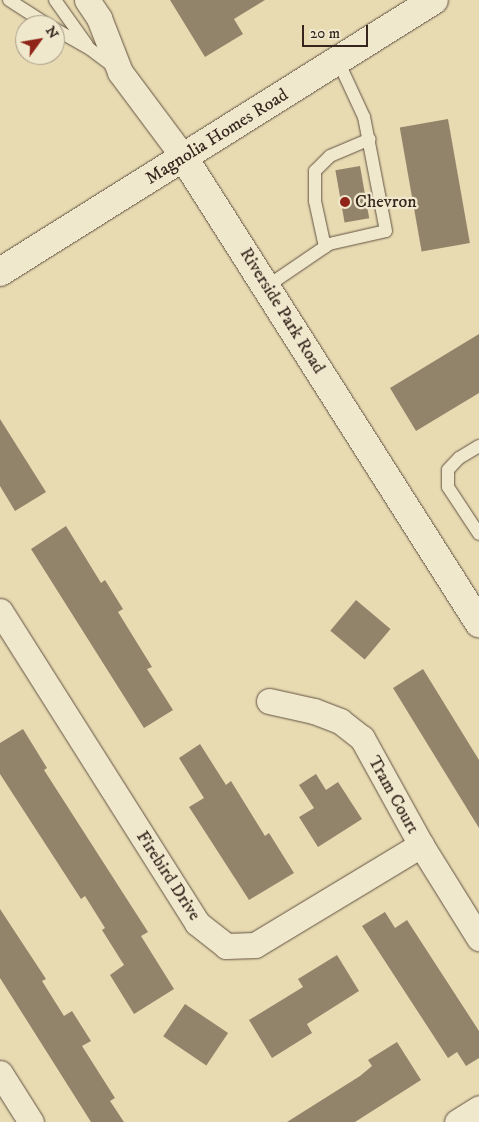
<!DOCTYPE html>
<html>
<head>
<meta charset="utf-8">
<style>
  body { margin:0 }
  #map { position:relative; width:479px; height:1122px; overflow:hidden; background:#e8dbb2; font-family:"IM FELL DW Pica",serif }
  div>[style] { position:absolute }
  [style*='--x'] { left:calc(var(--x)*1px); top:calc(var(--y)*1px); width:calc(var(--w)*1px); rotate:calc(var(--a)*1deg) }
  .building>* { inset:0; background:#92846a; transform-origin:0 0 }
  .roads { filter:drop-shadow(0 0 1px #625242) drop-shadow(0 0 1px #625242) }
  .lane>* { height:12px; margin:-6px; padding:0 6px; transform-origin:6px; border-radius:6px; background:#f0e8cd }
  .street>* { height:25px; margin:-12.5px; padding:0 12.5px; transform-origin:12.5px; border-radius:12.5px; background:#f0e8cd }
  .secondary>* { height:28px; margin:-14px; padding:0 14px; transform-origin:14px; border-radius:14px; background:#f0e8cd }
  .dots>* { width:14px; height:14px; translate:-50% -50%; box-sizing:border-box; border:2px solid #f0e8cd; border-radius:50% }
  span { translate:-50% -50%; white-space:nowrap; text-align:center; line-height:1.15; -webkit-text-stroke:4.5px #f0e8cd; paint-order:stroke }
  .street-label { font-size:18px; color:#35251d }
  .poi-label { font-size:18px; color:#35251d }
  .left { translate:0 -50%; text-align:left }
  .north { position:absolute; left:15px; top:15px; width:50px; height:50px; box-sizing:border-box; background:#f0e8cd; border:1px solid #a59a87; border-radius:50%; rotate:58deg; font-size:14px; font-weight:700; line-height:20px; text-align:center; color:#35251d }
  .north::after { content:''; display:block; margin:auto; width:18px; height:22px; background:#8f2418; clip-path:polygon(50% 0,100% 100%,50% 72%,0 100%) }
  .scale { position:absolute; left:302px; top:25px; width:66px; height:22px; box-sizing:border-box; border:2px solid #35251d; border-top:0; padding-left:6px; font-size:15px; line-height:18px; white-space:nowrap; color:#35251d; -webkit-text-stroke:4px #f0e8cd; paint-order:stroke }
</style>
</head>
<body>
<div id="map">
  <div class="building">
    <div style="clip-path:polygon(170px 0,265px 0,234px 19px,243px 34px,205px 57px)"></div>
    <div style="left:448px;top:119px;width:126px;height:49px;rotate:80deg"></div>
    <div style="left:360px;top:166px;width:53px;height:25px;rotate:80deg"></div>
    <div style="clip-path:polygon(479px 334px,479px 393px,416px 431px,390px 388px)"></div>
    <div style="clip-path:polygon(0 419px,46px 492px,15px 511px,0 486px)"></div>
    <div style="clip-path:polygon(66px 526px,101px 583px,105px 580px,123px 609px,118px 612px,152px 667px,147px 669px,173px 710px,144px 728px,31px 549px)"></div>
    <div style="left:356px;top:600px;width:45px;height:40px;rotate:40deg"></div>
    <div style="clip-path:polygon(423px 669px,479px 760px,479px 828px,393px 688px)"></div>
    <div style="clip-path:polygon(23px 729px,47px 768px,44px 770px,148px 932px,141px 936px,174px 989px,134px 1014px,110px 975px,124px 965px,102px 930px,105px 928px,85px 896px,81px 899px,0 774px,0 743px)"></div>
    <div style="clip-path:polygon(200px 744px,226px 785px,231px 781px,265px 836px,269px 833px,294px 873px,249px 900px,189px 807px,204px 798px,179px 758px)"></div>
    <div style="clip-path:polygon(316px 774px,326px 790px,338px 782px,362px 819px,318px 847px,299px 817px,314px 808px,299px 785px)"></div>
    <div style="clip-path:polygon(0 909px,46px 979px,42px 981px,64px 1016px,72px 1011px,91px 1041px,82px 1046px,115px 1098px,110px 1101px,124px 1122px,91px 1122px,0 978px)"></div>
    <div style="clip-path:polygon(385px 912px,395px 928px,407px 920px,479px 1031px,479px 1058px,466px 1066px,457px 1052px,448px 1058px,362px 926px)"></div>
    <div style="clip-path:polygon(337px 955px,359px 991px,307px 1024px,312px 1033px,272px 1058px,249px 1020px,303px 987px,298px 979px)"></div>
    <div style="left:185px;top:1004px;width:52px;height:39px;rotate:34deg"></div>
    <div style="clip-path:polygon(397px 1042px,421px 1080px,355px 1122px,287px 1122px,360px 1076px,372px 1066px,368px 1060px)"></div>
  </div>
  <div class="roads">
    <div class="lane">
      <div style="--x:9;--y:0;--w:46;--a:32.7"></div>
      <div style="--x:55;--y:0;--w:55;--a:54.6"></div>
      <div style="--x:55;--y:29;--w:40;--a:29.7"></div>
      <div style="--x:90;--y:49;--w:30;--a:37"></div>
      <div style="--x:325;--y:247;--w:47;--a:-102.3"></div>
      <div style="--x:315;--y:201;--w:30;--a:-90"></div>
      <div style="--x:315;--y:171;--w:21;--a:-45"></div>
      <div style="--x:330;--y:156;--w:43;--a:-23"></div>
      <div style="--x:266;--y:287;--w:76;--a:-34.3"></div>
      <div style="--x:329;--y:244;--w:58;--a:-12.8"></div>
      <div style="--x:386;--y:231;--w:116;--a:-100.9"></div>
      <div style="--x:364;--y:117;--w:62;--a:-114.9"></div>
      <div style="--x:479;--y:446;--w:23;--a:149"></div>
      <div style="--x:459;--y:458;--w:16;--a:133"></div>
      <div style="--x:448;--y:470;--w:17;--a:90"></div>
      <div style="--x:448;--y:487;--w:56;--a:56.6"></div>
    </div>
    <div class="street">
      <div style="--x:87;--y:0;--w:22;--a:56"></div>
      <div style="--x:99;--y:18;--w:58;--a:68.7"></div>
      <div style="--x:120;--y:72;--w:107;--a:53.3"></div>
      <div style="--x:0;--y:611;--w:369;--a:57.7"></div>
      <div style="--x:197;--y:923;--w:37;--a:38"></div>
      <div style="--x:226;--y:946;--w:29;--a:-2"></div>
      <div style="--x:255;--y:945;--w:194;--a:-31.1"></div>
      <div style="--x:269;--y:701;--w:46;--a:12.5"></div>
      <div style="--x:314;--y:711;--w:28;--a:21"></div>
      <div style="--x:340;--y:721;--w:28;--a:38"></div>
      <div style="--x:362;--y:738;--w:122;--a:61.1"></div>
      <div style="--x:421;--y:845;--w:110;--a:58.1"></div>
      <div style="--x:0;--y:1073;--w:58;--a:57.7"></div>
      <div style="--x:457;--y:1122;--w:26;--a:-32"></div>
    </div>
    <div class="secondary">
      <div style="--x:184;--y:158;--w:551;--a:57.61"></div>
      <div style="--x:0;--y:272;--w:512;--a:-32.08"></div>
    </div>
  </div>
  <div class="dots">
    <div style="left:345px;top:202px;background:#8f2418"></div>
  </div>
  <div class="street-label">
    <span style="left:217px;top:137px;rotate:-32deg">Magnolia Homes Road</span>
    <span style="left:282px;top:311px;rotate:58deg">Riverside Park Road</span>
    <span style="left:393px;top:795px;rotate:61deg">Tram Court</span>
    <span style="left:168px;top:876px;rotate:57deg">Firebird Drive</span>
  </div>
  <div class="poi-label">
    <span class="left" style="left:355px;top:202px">Chevron</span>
  </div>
  <div class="north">N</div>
  <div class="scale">20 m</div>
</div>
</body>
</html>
